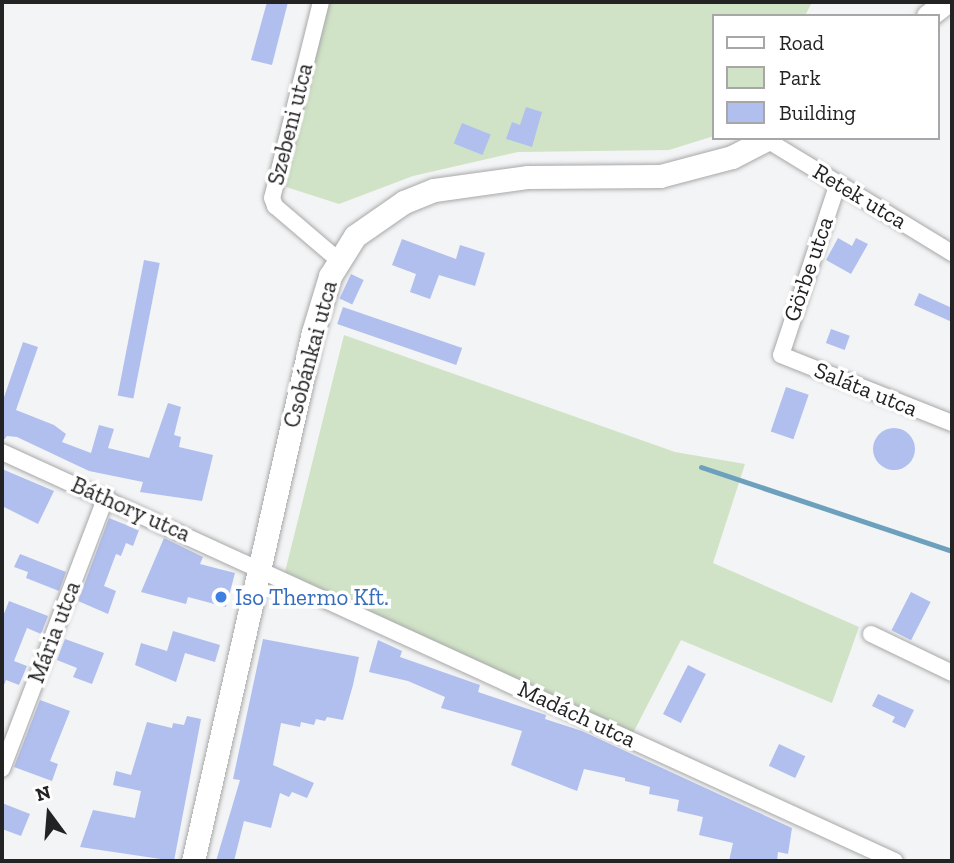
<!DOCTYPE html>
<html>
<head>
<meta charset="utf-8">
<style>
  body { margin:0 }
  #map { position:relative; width:954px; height:863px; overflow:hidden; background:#f3f4f5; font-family:"Zilla Slab",serif }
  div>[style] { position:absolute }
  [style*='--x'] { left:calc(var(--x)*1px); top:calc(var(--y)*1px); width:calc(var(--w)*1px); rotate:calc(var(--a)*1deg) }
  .green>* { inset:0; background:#d0e3c6 }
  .stream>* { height:5px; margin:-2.5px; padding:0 2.5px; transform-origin:2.5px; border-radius:2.5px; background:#6ca0bd }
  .building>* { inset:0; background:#b1bfef; transform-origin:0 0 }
  .round { border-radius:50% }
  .roads { filter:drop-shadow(0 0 2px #a8a8a9) drop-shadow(0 0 2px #a8a8a9) }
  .minor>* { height:16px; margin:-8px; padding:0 8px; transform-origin:8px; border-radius:8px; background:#fff }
  .secondary>* { height:23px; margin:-11.5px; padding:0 11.5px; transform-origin:11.5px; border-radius:11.5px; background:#fff }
  .dots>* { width:19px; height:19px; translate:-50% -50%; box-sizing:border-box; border:4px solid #fff; border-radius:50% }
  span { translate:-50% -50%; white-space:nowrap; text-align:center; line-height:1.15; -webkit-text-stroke:7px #fff; paint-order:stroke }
  .street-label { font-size:23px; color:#232324 }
  .shop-label { font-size:23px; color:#366cbe }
  .left { translate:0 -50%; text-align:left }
  .frame { position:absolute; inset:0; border:4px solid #232324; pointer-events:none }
  .legend { position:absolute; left:712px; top:14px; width:228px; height:126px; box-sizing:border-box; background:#fff; border:2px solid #a7a7a7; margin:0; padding:9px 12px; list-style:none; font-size:21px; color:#232324 }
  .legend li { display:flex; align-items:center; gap:14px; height:35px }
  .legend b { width:35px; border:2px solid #a7a7a7 }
  .north { position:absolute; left:14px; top:779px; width:70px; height:70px; -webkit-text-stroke:5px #fff; paint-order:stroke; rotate:344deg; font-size:19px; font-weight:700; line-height:28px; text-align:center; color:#232324 }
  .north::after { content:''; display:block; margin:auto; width:24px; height:32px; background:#232324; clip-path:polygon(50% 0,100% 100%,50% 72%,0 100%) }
</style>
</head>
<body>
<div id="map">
  <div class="green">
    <div style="clip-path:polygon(325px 2px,812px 2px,805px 16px,714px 16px,714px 136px,669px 150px,518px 152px,413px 176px,339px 204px,280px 185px)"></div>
    <div style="clip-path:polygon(344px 335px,675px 452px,745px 464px,713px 563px,859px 627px,832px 703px,681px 640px,633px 733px,285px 572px)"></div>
  </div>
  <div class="stream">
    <div style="--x:701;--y:467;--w:265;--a:18.5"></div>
  </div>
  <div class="building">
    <div style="clip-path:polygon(267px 2px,288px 2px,272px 65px,251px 60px)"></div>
    <div style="clip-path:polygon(526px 107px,542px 112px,532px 147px,506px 139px,512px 122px,520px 125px)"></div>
    <div style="left:462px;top:123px;width:31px;height:22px;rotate:22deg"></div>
    <div style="clip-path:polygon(838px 238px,852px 246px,856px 238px,868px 244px,851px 274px,826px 260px)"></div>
    <div style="clip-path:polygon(402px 239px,456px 259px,460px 245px,485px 253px,475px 286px,439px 275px,430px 299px,410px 292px,416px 274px,392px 265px)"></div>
    <div style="left:144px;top:260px;width:16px;height:138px;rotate:11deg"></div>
    <div style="left:351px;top:274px;width:14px;height:27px;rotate:25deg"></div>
    <div style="clip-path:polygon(919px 293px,952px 308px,952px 322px,914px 305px)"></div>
    <div style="left:343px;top:307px;width:126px;height:18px;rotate:19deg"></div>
    <div style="left:831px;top:329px;width:20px;height:15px;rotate:20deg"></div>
    <div style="clip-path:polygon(23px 342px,38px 347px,16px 410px,54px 425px,66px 434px,62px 442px,91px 453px,99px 425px,114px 429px,108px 448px,149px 458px,168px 403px,181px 407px,174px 435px,181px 437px,179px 447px,213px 455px,202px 501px,140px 492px,143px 482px,89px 471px,17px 437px,7px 436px,2px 442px,2px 403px)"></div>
    <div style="left:786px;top:387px;width:24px;height:47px;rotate:19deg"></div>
    <div class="round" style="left:873px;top:428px;width:42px;height:42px"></div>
    <div style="clip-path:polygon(2px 469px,54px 491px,38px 524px,2px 506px)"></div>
    <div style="clip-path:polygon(109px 518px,139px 530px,133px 546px,126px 543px,121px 556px,116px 554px,104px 586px,116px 591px,108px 614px,78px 601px)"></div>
    <div style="clip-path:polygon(164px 538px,203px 557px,200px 564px,235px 573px,226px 607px,188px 597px,186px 604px,141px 592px)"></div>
    <div style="clip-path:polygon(20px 554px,66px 572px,59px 591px,26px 578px,28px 572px,14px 567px)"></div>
    <div style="left:911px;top:592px;width:22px;height:43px;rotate:27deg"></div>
    <div style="clip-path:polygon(9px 601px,48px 616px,41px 634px,27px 628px,14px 661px,27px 666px,19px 685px,6px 680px,2px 690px,2px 619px)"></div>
    <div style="clip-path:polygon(173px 631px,220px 645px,215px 662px,185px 653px,176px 682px,135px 665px,141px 643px,167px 651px)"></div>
    <div style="clip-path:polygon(65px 639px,104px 653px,92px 684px,73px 677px,77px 668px,57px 660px)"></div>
    <div style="clip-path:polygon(263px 639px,359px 657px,353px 685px,343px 720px,327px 717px,325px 721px,316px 719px,314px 725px,301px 722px,300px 727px,281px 723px,273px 765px,314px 783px,307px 798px,292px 792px,289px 797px,280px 793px,271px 828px,244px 821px,234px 861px,216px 861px,240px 780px,233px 779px)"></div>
    <div style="clip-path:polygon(378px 640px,402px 651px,400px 657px,480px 685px,478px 692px,546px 715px,545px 719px,582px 731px,792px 828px,788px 854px,778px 852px,777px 861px,729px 861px,733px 843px,699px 835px,703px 817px,677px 811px,679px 800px,649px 794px,650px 787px,625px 781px,625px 778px,584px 769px,577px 791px,511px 765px,522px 731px,441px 708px,445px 697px,408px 681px,369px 672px)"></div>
    <div style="left:688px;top:665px;width:20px;height:55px;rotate:27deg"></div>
    <div style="clip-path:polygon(878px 694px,914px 710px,905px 728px,892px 722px,895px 717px,872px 706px)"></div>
    <div style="clip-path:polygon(40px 700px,70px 711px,50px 761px,58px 764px,52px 781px,14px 767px)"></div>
    <div style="clip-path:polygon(187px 716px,201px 719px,174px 861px,80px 847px,93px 810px,135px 818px,141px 791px,113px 785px,116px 771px,131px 775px,147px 722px,172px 728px,173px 723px,184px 725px)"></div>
    <div style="left:779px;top:744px;width:29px;height:24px;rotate:25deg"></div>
    <div style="clip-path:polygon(2px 803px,30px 814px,21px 836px,2px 829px)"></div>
  </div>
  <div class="roads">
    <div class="minor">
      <div style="--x:321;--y:2;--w:202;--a:104"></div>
      <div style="--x:272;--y:198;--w:9;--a:69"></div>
      <div style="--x:275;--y:206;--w:82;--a:40.5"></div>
      <div style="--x:767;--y:140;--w:217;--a:31.4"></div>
      <div style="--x:838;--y:183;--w:181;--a:108.3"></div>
      <div style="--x:781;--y:355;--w:184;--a:21.7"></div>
      <div style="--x:2;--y:452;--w:982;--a:24.61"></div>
      <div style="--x:871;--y:634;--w:90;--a:25.7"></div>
      <div style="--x:2;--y:769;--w:292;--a:-69.1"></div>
    </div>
    <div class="secondary">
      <div style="--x:928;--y:16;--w:23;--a:-38"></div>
      <div style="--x:193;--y:861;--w:542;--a:-77.22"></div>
      <div style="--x:313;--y:332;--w:59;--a:-73.1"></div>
      <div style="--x:330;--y:276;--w:47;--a:-58"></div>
      <div style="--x:355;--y:236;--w:60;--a:-34.8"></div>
      <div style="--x:404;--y:202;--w:32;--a:-22"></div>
      <div style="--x:434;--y:190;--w:95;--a:-7.9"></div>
      <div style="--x:528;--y:177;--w:132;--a:-0.4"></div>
      <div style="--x:660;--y:176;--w:74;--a:-14.8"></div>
      <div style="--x:732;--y:157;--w:42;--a:-27.2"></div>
    </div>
  </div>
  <div class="dots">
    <div style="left:221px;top:597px;background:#3f7fe0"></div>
  </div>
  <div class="street-label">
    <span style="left:290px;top:124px;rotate:-76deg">Szebeni utca</span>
    <span style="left:860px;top:196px;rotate:31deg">Retek utca</span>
    <span style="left:808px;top:269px;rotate:-71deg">Görbe utca</span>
    <span style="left:310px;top:354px;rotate:-75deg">Csobánkai utca</span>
    <span style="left:866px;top:389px;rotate:22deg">Saláta utca</span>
    <span style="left:131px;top:509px;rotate:24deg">Báthory utca</span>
    <span style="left:54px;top:632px;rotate:-69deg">Mária utca</span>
    <span style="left:577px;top:714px;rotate:25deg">Madách utca</span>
  </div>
  <div class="shop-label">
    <span class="left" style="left:235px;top:597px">Iso Thermo Kft.</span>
  </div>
  <div class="frame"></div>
  <ul class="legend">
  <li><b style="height:9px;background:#fff"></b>Road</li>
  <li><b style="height:19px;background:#d0e3c6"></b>Park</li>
  <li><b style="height:19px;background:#b1bfef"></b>Building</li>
  </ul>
  <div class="north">N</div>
</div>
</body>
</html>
